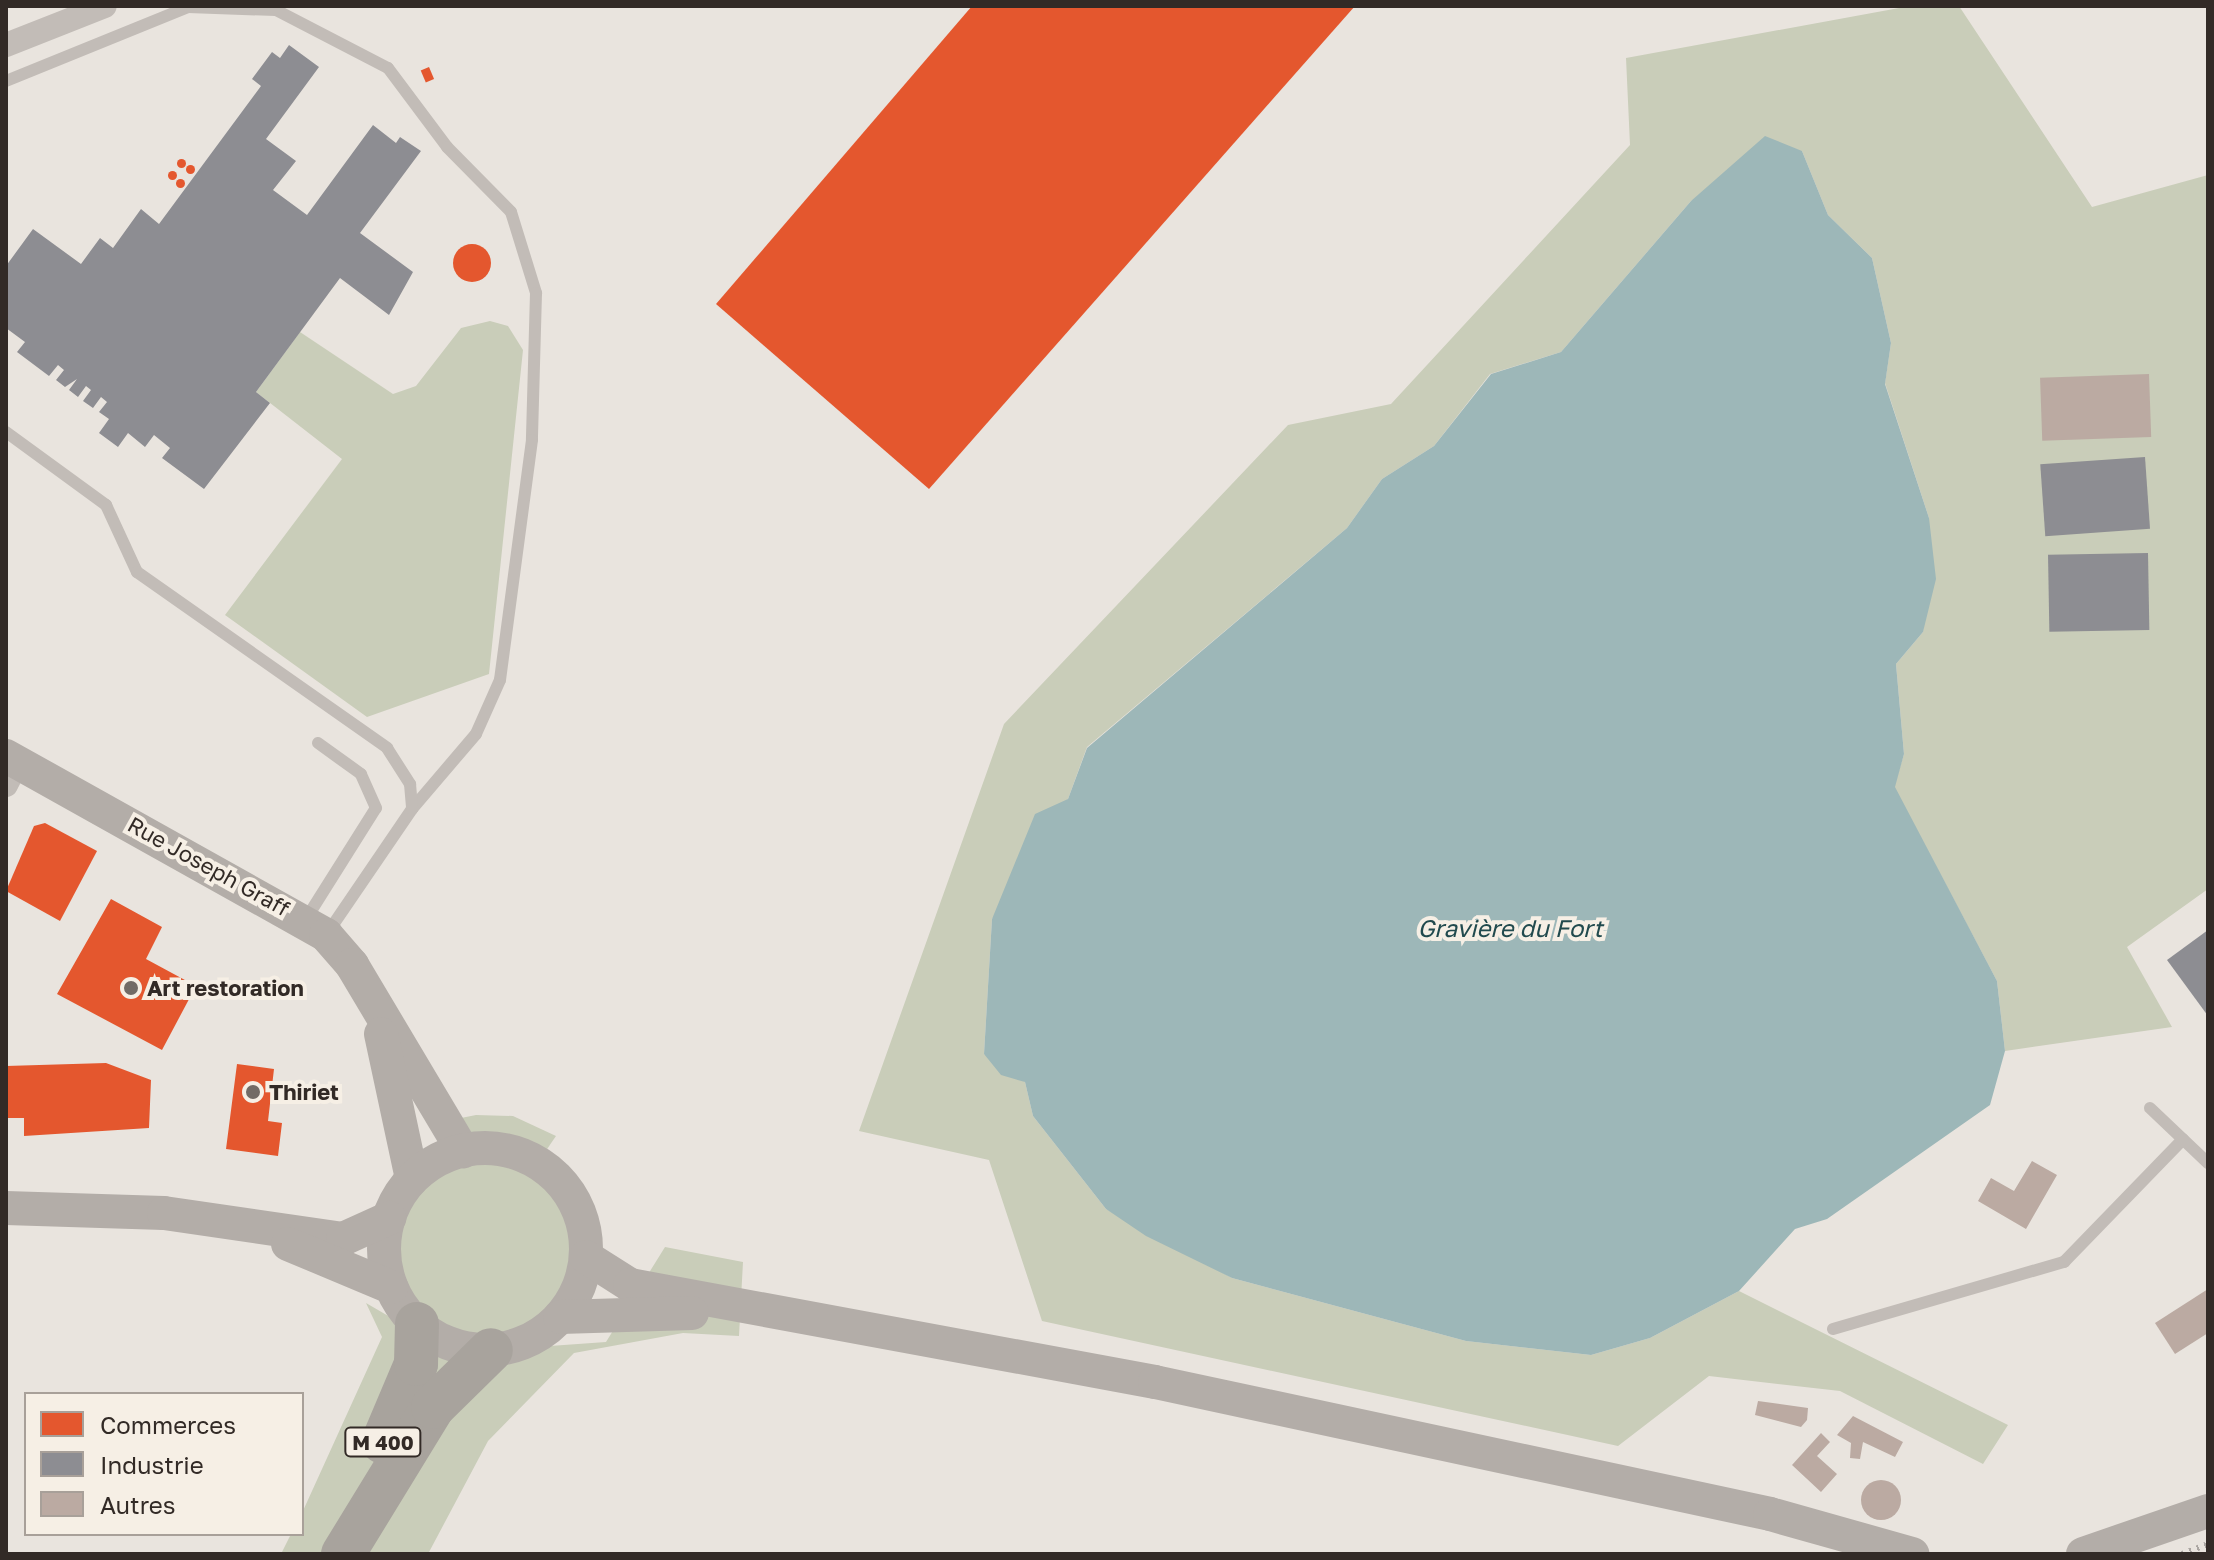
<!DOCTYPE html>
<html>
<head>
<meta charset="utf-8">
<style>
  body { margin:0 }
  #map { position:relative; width:2214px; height:1560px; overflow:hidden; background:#e9e4de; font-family:"Golos Text",sans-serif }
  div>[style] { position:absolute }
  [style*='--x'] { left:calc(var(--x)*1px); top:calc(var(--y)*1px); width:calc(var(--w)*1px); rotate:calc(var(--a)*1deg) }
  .green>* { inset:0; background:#c9cdb9 }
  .round { border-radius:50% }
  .water>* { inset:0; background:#9db7b8 }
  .shops>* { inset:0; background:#e4572e; transform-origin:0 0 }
  .industry>* { inset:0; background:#8d8d92; transform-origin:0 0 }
  .building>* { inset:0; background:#bbaaa2; transform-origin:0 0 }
  .lane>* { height:12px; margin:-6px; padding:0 6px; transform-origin:6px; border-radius:6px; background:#c2bcb7 }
  .street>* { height:24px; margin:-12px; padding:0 12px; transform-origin:12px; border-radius:12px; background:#c2bcb7 }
  .secondary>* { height:34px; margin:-17px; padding:0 17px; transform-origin:17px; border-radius:17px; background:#b3ada8 }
  .secondary>.ring { margin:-17px; padding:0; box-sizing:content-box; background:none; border:34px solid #b3ada8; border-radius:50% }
  .highway>* { height:44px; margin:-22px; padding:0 22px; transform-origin:22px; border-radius:22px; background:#a8a39d }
  .rail>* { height:6px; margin-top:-3px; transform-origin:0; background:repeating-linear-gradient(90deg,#aaa5a1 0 2px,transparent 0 8px) }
  .dots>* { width:22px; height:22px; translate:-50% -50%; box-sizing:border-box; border:4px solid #f6efe5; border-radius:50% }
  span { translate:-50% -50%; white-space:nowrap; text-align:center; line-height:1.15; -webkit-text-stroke:8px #f6efe5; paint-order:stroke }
  .shield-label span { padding:2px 6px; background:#f6efe5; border:2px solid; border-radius:6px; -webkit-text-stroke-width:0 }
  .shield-label { font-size:20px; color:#322a26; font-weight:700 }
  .street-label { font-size:22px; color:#322a26 }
  .poi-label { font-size:22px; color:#322a26; font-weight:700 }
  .left { translate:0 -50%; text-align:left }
  .water-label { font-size:24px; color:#214a4e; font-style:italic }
  .frame { position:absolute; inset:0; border:8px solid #322a26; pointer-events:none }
  .legend { position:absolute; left:24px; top:1392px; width:280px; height:144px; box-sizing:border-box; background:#f6efe5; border:2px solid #a8a099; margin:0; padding:10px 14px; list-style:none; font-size:24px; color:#322a26 }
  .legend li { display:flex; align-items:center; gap:16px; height:40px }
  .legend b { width:40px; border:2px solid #a8a099 }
</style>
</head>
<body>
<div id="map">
  <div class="green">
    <div style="clip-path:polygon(1910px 6px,1959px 6px,2092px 207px,2208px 175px,2208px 889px,2127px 947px,2172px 1027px,2005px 1051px,1997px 981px,1894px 787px,1904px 754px,1896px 664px,1923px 632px,1929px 518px,1885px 383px,1891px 343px,1872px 258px,1828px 215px,1802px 151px,1691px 201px,1561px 352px,1490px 374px,1434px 446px,1382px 479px,1347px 528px,1087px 747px,1068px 799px,992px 919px,984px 1054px,1025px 1082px,1033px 1116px,1106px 1209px,1232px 1278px,1466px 1341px,1591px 1355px,1650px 1338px,1739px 1291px,2008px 1425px,1983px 1464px,1840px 1391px,1709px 1376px,1618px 1446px,1042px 1321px,989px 1160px,859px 1131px,1004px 724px,1288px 425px,1391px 404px,1630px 145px,1626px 58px)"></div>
    <div style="clip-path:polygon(490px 321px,508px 326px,523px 350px,489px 674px,367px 717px,225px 615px,342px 459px,256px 392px,300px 332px,393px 394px,416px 386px,461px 328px)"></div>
    <div style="clip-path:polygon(476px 1115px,513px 1116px,556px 1136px,543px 1155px,474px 1136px,461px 1118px)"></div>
    <div class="round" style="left:398px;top:1163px;width:174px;height:174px"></div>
    <div style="clip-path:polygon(665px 1247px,743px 1262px,739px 1336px,683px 1333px,574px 1353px,488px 1441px,428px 1554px,281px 1554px,291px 1534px,302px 1534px,302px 1513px,382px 1337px,366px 1303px,452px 1353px,606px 1342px)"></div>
  </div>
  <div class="water">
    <div style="clip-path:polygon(1765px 136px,1802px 151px,1828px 215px,1872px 258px,1891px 343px,1885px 384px,1929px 518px,1936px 579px,1923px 632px,1896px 664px,1904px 754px,1895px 787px,1997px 981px,2005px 1051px,1990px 1105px,1827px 1219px,1795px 1229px,1739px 1291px,1650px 1338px,1591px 1355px,1466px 1341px,1232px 1278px,1146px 1236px,1106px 1209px,1033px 1116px,1025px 1082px,1001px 1075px,984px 1054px,992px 919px,1035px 814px,1068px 799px,1087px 748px,1347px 528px,1382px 479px,1434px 446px,1491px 374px,1561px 352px,1691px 201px)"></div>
  </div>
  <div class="shops">
    <div style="clip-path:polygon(972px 6px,1355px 6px,929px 489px,716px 304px)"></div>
    <div style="left:429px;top:67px;width:13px;height:9px;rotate:67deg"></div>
    <div class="round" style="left:176.5px;top:158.5px;width:9px;height:9px"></div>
    <div class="round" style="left:185.5px;top:164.5px;width:9px;height:9px"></div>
    <div class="round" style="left:167.5px;top:170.5px;width:9px;height:9px"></div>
    <div class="round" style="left:175.5px;top:178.5px;width:9px;height:9px"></div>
    <div class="round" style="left:453px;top:244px;width:38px;height:38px"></div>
    <div style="clip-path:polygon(45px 823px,97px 851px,60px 921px,6px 891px,34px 826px)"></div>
    <div style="clip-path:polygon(111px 899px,162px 927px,146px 959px,196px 986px,162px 1050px,57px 994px)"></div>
    <div style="clip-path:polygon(106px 1063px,151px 1080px,149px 1128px,24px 1136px,24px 1118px,6px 1118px,6px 1066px)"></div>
    <div style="clip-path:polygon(237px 1064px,274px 1069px,268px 1121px,282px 1123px,278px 1156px,226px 1149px)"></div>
  </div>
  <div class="industry">
    <div style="clip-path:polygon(289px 45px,319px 67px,266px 139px,296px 161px,273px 190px,307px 215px,373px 125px,396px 143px,400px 137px,421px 151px,360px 233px,413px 272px,389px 315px,340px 278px,256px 392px,270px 403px,204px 489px,162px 458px,170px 448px,154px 435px,145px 447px,128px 433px,118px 447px,99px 433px,109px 419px,99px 412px,107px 402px,101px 397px,93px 408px,83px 401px,91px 390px,86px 386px,78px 397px,69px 390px,77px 379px,65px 387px,56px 380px,64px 370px,58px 365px,49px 376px,17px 352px,25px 342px,6px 328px,6px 266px,33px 229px,81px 264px,100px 238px,113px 248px,141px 209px,159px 224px,261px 86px,252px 79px,272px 52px,280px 58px)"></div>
    <div style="left:2145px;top:457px;width:72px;height:105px;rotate:86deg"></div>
    <div style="left:2148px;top:553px;width:77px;height:100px;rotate:89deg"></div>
    <div style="clip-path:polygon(2208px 930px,2208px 1016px,2167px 960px)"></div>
  </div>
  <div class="building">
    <div style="left:2149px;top:374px;width:63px;height:109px;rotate:88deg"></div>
    <div style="clip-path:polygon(2032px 1161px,2057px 1175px,2026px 1229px,1978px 1201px,1991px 1178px,2014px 1191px)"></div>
    <div style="clip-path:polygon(2208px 1289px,2208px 1333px,2175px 1354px,2155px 1323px)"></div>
    <div style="clip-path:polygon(1758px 1401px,1808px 1408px,1807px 1420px,1801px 1427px,1755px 1415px)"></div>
    <div style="clip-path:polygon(1853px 1416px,1903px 1442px,1895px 1457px,1863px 1442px,1860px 1459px,1850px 1458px,1851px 1443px,1837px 1435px)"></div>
    <div style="clip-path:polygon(1821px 1433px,1830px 1442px,1817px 1456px,1837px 1474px,1821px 1492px,1792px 1465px)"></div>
    <div class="round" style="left:1861px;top:1480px;width:40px;height:40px"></div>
  </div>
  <div class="lane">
    <div style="--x:6;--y:81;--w:196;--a:-22.1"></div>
    <div style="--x:188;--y:7;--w:88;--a:2"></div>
    <div style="--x:276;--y:10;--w:126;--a:27.4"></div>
    <div style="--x:388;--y:68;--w:99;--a:53.2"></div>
    <div style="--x:447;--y:147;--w:91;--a:45.4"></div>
    <div style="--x:511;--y:212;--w:85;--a:72.8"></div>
    <div style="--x:536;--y:293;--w:147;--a:91.6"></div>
    <div style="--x:532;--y:440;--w:242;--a:97.6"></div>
    <div style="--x:500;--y:680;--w:59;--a:114"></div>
    <div style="--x:476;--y:734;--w:99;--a:130.5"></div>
    <div style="--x:412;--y:809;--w:149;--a:124.3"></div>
    <div style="--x:6;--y:432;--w:124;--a:36.1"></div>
    <div style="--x:106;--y:505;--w:74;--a:65.2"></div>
    <div style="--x:137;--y:572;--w:306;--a:35.1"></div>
    <div style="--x:387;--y:748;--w:43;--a:57.4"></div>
    <div style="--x:410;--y:784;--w:25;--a:85"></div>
    <div style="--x:306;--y:919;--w:131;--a:-57.8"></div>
    <div style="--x:376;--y:808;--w:37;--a:-114"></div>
    <div style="--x:361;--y:774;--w:53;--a:-144.2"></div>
    <div style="--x:2150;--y:1108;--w:80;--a:43.5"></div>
    <div style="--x:1833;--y:1329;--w:241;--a:-16.2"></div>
    <div style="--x:2064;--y:1262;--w:171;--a:-45.9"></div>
  </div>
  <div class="street">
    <div style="--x:6;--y:45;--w:106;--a:-21.5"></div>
    <div style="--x:6;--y:785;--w:25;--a:-63"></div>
  </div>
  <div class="secondary">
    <div style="--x:6;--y:756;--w:367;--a:29.2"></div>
    <div style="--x:326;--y:935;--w:40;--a:49"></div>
    <div style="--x:352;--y:965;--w:217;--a:59.2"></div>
    <div style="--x:381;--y:1034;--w:148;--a:77.9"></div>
    <div class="ring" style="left:384px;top:1148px;width:168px;height:168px"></div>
    <div style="--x:6;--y:1208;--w:158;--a:1.8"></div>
    <div style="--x:164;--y:1213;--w:181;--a:8.3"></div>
    <div style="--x:343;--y:1239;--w:51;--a:-24.5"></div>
    <div style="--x:288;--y:1244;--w:112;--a:22.7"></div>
    <div style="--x:586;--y:1257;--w:52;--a:32.5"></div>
    <div style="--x:630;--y:1285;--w:534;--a:10.47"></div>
    <div style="--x:1155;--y:1382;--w:629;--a:12.11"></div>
    <div style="--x:1770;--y:1514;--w:148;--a:15.7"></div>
    <div style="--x:560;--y:1317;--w:132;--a:-1.7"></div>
    <div style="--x:2083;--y:1554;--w:132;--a:-19"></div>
  </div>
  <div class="highway">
    <div style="--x:383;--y:1442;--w:85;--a:-67.1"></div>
    <div style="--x:416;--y:1364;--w:40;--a:-88.6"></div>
    <div style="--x:343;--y:1554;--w:172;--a:-58.5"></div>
    <div style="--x:433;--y:1407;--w:81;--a:-44.5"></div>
  </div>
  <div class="rail">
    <div style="--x:2182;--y:1554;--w:28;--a:-21"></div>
  </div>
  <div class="dots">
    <div style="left:131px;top:988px;background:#726b66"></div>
    <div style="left:253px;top:1092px;background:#726b66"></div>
  </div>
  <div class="shield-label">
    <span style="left:383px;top:1442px">M 400</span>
  </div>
  <div class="street-label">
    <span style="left:209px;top:866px;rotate:29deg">Rue Joseph Graff</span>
  </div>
  <div class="poi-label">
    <span class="left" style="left:147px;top:988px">Art restoration</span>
    <span class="left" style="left:269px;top:1092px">Thiriet</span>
  </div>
  <div class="water-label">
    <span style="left:1510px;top:928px">Gravière du Fort</span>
  </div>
  <div class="frame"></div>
  <ul class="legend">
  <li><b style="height:22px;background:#e4572e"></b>Commerces</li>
  <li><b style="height:22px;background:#8d8d92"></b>Industrie</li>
  <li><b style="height:22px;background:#bbaaa2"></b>Autres</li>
  </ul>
</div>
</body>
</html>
